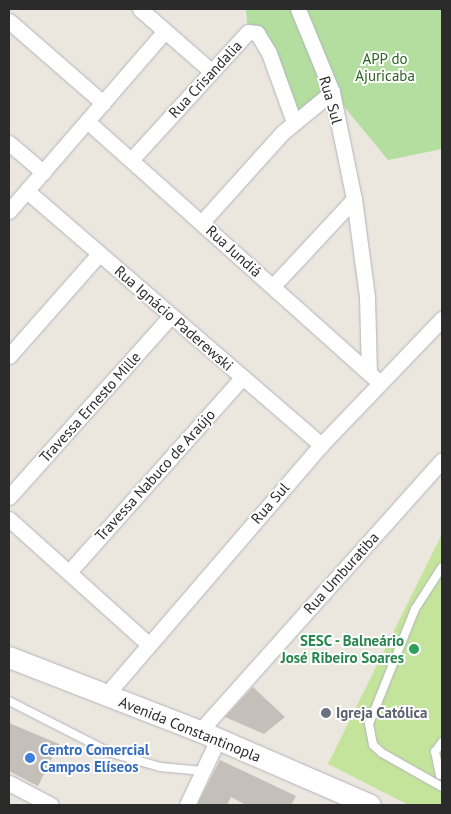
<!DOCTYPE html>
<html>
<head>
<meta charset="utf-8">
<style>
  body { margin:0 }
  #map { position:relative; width:451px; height:814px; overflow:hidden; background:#ebe6de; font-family:"PT Sans",sans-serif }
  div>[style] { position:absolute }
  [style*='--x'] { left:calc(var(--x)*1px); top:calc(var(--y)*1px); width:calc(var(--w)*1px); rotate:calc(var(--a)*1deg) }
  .green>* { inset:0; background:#b3de9f }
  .pitch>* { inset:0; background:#c4e49b }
  .building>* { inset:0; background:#c4c0b9 }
  .roads { filter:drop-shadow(0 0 1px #b1b4bd) drop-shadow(0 0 1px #b1b4bd) }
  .lane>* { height:8px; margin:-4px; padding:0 4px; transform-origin:4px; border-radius:4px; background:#fff }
  .street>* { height:15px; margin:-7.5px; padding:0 7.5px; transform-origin:7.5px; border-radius:7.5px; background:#fff }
  .secondary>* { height:21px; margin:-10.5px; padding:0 10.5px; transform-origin:10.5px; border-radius:10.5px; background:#fff }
  .dots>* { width:14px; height:14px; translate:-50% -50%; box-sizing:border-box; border:2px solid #fff; border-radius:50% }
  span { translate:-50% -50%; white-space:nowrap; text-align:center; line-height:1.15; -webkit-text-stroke:4px #fff; paint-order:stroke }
  .park-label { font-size:15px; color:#2d6320 }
  .street-label { font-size:15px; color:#2b2b2b }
  .leisure-label { font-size:15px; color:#27864d; font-weight:700 }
  .right { translate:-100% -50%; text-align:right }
  .worship-label { font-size:15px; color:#5b616d; font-weight:700 }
  .left { translate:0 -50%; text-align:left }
  .shop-label { font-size:15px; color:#366cbe; font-weight:700 }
  .frame { position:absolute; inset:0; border:10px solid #2b2b2b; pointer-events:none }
</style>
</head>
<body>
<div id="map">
  <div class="green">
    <div style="clip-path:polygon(246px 9px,442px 9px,442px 149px,388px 160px,332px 92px,294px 122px,269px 53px,248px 32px)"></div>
  </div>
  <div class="pitch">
    <div style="clip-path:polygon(442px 534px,442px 805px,409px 805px,328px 764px)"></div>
  </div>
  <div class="building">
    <div style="clip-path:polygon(253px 687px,285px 717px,264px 734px,225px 717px)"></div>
    <div style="clip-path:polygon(9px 723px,59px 744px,38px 786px,9px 771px)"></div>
    <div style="clip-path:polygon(220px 760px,296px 796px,291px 805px,246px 805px,231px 797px,227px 805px,197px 805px)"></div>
  </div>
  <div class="roads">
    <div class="lane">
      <div style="--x:442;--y:567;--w:50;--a:122.7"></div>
      <div style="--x:415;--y:609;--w:124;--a:111.8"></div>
      <div style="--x:369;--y:724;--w:21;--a:79"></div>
      <div style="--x:373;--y:745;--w:12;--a:42"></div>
      <div style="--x:382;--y:753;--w:69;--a:29.5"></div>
      <div style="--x:9;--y:701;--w:114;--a:27"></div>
      <div style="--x:111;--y:753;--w:51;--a:15.9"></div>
      <div style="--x:160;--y:767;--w:43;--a:5.3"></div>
      <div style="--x:440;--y:775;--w:24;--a:-102"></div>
      <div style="--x:435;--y:752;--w:12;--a:-55"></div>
    </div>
    <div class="street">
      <div style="--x:140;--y:9;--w:94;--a:41.1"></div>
      <div style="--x:298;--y:9;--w:90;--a:67.7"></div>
      <div style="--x:332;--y:92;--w:109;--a:78.4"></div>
      <div style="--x:354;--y:199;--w:99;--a:82.4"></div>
      <div style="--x:367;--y:297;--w:76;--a:88.5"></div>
      <div style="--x:9;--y:21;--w:125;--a:41.1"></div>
      <div style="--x:87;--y:121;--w:393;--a:41.8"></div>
      <div style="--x:9;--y:143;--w:45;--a:40.5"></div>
      <div style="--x:131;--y:160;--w:173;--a:-47.6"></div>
      <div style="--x:248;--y:32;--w:9;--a:6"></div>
      <div style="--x:257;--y:33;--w:23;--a:59"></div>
      <div style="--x:269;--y:53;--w:73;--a:70.1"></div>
      <div style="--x:27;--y:191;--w:389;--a:40.8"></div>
      <div style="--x:9;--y:211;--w:238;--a:-49.1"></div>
      <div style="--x:202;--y:222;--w:120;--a:-48"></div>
      <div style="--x:282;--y:133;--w:65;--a:-39.4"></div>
      <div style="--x:273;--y:286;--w:119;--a:-47"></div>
      <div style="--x:9;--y:356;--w:136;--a:-48.6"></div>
      <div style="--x:9;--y:497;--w:243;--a:-48.2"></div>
      <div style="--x:9;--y:519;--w:186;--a:41.9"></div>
      <div style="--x:69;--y:572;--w:260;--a:-48.3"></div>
      <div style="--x:106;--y:695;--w:330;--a:-49.3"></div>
      <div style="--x:321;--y:445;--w:175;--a:-46.2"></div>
      <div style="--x:200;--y:731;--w:363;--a:-48.2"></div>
      <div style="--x:9;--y:783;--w:47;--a:27.6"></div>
      <div style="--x:187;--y:805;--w:73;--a:-64.8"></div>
    </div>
    <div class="secondary">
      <div style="--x:9;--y:657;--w:205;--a:21.2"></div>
      <div style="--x:200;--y:731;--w:185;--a:23.5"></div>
    </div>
  </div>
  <div class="dots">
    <div style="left:414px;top:649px;background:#2e9e5b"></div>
    <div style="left:326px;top:713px;background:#6b7280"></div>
    <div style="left:30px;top:758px;background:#3f7fe0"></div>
  </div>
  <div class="park-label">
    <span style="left:385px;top:67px">APP do<br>Ajuricaba</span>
  </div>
  <div class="street-label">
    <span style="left:205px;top:79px;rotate:-47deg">Rua Crisandalia</span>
    <span style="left:331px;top:100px;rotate:74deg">Rua Sul</span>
    <span style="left:234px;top:251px;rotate:42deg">Rua Jundiá</span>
    <span style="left:174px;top:318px;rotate:41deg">Rua Ignácio Paderewski</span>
    <span style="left:90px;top:407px;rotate:-48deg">Travessa Ernesto Mille</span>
    <span style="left:155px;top:475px;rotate:-48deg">Travessa Nabuco de Araújo</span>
    <span style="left:270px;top:503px;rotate:-49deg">Rua Sul</span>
    <span style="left:341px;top:573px;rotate:-48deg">Rua Umburatiba</span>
    <span style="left:190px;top:729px;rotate:22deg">Avenida Constantinopla</span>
  </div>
  <div class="leisure-label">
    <span class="right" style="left:404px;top:649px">SESC - Balneário<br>José Ribeiro Soares</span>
  </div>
  <div class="worship-label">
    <span class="left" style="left:336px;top:713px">Igreja Católica</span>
  </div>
  <div class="shop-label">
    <span class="left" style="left:40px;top:758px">Centro Comercial<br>Campos Elíseos</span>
  </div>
  <div class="frame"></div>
</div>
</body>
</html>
